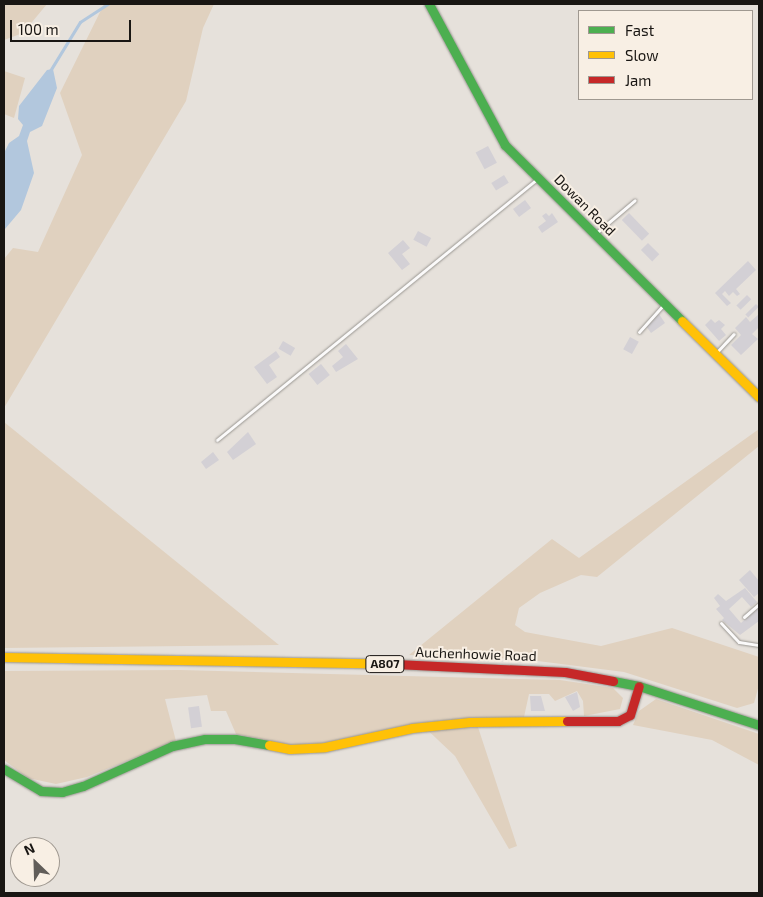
<!DOCTYPE html>
<html>
<head>
<meta charset="utf-8">
<style>
  body { margin:0 }
  #map { position:relative; width:763px; height:897px; overflow:hidden; background:#e6e1db; font-family:"Exo 2",sans-serif }
  div>[style] { position:absolute }
  [style*='--x'] { left:calc(var(--x)*1px); top:calc(var(--y)*1px); width:calc(var(--w)*1px); rotate:calc(var(--a)*1deg) }
  .green>* { inset:0; background:#e0d1bf }
  .water>* { inset:0; background:#b2c7dd }
  .stream>* { height:2.5px; margin:-1.25px; padding:0 1.25px; transform-origin:1.25px; border-radius:1.25px; background:#b2c7dd }
  .building>* { inset:0; background:#d3d0d5; transform-origin:0 0 }
  .roads { filter:drop-shadow(0 0 1px #999691) drop-shadow(0 0 1px #999691) }
  .lane>* { height:3px; margin:-1.5px; padding:0 1.5px; transform-origin:1.5px; border-radius:1.5px; background:#fbfafa }
  .fast>* { height:9px; margin:-4.5px; padding:0 4.5px; transform-origin:4.5px; border-radius:4.5px; background:#4caf50 }
  .slow>* { height:9px; margin:-4.5px; padding:0 4.5px; transform-origin:4.5px; border-radius:4.5px; background:#ffc107 }
  .jam>* { height:9px; margin:-4.5px; padding:0 4.5px; transform-origin:4.5px; border-radius:4.5px; background:#c62828 }
  span { translate:-50% -50%; white-space:nowrap; text-align:center; line-height:1.15; -webkit-text-stroke:4px #f8efe4; paint-order:stroke }
  .shield-label span { padding:1px 4px; background:#f8efe4; border:1px solid; border-radius:4px; -webkit-text-stroke-width:0 }
  .shield-label { font-size:12px; color:#191613; font-weight:700 }
  .street-label { font-size:14px; color:#191613 }
  .frame { position:absolute; inset:0; border:5px solid #191613; pointer-events:none }
  .legend { position:absolute; left:578px; top:10px; width:175px; height:90px; box-sizing:border-box; background:#f8efe4; border:1px solid #9f9890; margin:0; padding:6px 9px; list-style:none; font-size:15px; color:#191613 }
  .legend li { display:flex; align-items:center; gap:10px; height:25px }
  .legend b { width:25px; border:1px solid #9f9890 }
  .north { position:absolute; left:10px; top:837px; width:50px; height:50px; box-sizing:border-box; background:#f8efe4; border:1px solid #9f9890; border-radius:50%; rotate:336deg; font-size:14px; font-weight:700; line-height:20px; text-align:center; color:#191613 }
  .north::after { content:''; display:block; margin:auto; width:18px; height:22px; background:#615d59; clip-path:polygon(50% 0,100% 100%,50% 72%,0 100%) }
  .scale { position:absolute; left:10px; top:20px; width:121px; height:22px; box-sizing:border-box; border:2px solid #191613; border-top:0; padding-left:6px; font-size:15px; line-height:18px; white-space:nowrap; color:#191613; -webkit-text-stroke:4px #f8efe4; paint-order:stroke }
</style>
</head>
<body>
<div id="map">
  <div class="green">
    <div style="clip-path:polygon(4px 4px,47px 4px,23px 33px,4px 40px)"></div>
    <div style="clip-path:polygon(104px 4px,214px 4px,203px 28px,186px 101px,4px 408px,4px 259px,13px 248px,38px 252px,82px 155px,60px 93px)"></div>
    <div style="clip-path:polygon(4px 71px,25px 78px,14px 118px,4px 114px)"></div>
    <div style="clip-path:polygon(4px 422px,279px 645px,4px 648px)"></div>
    <div style="clip-path:polygon(759px 429px,759px 446px,597px 577px,581px 575px,540px 593px,519px 608px,515px 625px,525px 632px,601px 646px,672px 628px,759px 657px,759px 685px,754px 703px,737px 708px,624px 672px,522px 659px,409px 655px,552px 539px,579px 558px)"></div>
    <div style="clip-path:polygon(180px 670px,560px 680px,613px 688px,623px 698px,620px 709px,584px 716px,583px 701px,577px 691px,555px 701px,549px 694px,529px 694px,524px 717px,475px 718px,517px 846px,509px 849px,455px 756px,420px 723px,326px 743px,289px 745px,236px 734px,226px 711px,211px 711px,207px 695px,165px 699px,176px 741px,87px 777px,56px 784px,28px 778px,4px 760px,4px 671px)"></div>
    <div style="clip-path:polygon(656px 699px,759px 734px,759px 765px,712px 740px,633px 725px,639px 711px)"></div>
  </div>
  <div class="water">
    <div style="clip-path:polygon(53px 69px,57px 88px,42px 126px,30px 132px,27px 141px,34px 173px,21px 210px,5px 229px,4px 153px,9px 143px,19px 136px,23px 125px,18px 119px,19px 106px,47px 70px)"></div>
  </div>
  <div class="stream">
    <div style="--x:50;--y:71;--w:57;--a:-58.5"></div>
    <div style="--x:80;--y:22;--w:33;--a:-33"></div>
  </div>
  <div class="building">
    <div style="left:488px;top:146px;width:19px;height:14px;rotate:62deg"></div>
    <div style="left:504px;top:175px;width:9px;height:15px;rotate:58deg"></div>
    <div style="left:525px;top:200px;width:10px;height:15px;rotate:53deg"></div>
    <div style="clip-path:polygon(546px 213px,549px 216px,552px 213px,558px 222px,542px 233px,538px 227px,546px 221px,542px 216px)"></div>
    <div style="left:629px;top:213px;width:29px;height:10px;rotate:46deg"></div>
    <div style="left:418px;top:231px;width:15px;height:10px;rotate:28deg"></div>
    <div style="clip-path:polygon(403px 240px,410px 248px,402px 254px,410px 264px,402px 270px,388px 253px)"></div>
    <div style="left:648px;top:243px;width:16px;height:10px;rotate:45deg"></div>
    <div style="clip-path:polygon(748px 261px,756px 270px,736px 289px,740px 294px,737px 296px,733px 292px,729px 296px,725px 291px,722px 294px,731px 303px,727px 306px,715px 293px)"></div>
    <div style="left:747px;top:295px;width:6px;height:15px;rotate:45deg"></div>
    <div style="left:756px;top:304px;width:4px;height:15px;rotate:45deg"></div>
    <div style="clip-path:polygon(659px 314px,665px 323px,651px 333px,646px 326px)"></div>
    <div style="clip-path:polygon(759px 314px,759px 327px,752px 334px,758px 339px,741px 355px,731px 345px,741px 335px,735px 328px,746px 317px,750px 322px)"></div>
    <div style="clip-path:polygon(711px 319px,715px 323px,719px 320px,725px 325px,721px 329px,726px 335px,719px 341px,705px 325px)"></div>
    <div style="left:630px;top:337px;width:10px;height:14px;rotate:29deg"></div>
    <div style="left:283px;top:341px;width:14px;height:9px;rotate:30deg"></div>
    <div style="clip-path:polygon(346px 344px,358px 359px,336px 372px,332px 366px,343px 357px,338px 351px)"></div>
    <div style="clip-path:polygon(276px 351px,280px 357px,269px 365px,277px 377px,267px 384px,254px 367px)"></div>
    <div style="left:321px;top:364px;width:14px;height:16px;rotate:51deg"></div>
    <div style="clip-path:polygon(248px 432px,256px 444px,233px 460px,227px 452px)"></div>
    <div style="clip-path:polygon(213px 452px,219px 460px,206px 469px,201px 462px)"></div>
    <div style="clip-path:polygon(750px 570px,759px 581px,759px 593px,754px 597px,739px 580px)"></div>
    <div style="clip-path:polygon(745px 588px,757px 602px,751px 607px,742px 597px,729px 609px,741px 623px,759px 607px,759px 621px,740px 635px,722px 620px,724px 618px,716px 609px,720px 606px,714px 598px,718px 594px,726px 601px)"></div>
    <div style="clip-path:polygon(577px 692px,580px 707px,573px 711px,565px 697px)"></div>
    <div style="clip-path:polygon(530px 696px,541px 696px,545px 711px,531px 711px)"></div>
    <div style="left:199px;top:706px;width:21px;height:11px;rotate:82deg"></div>
  </div>
  <div class="roads">
    <div class="lane">
      <div style="--x:595;--y:234;--w:52;--a:-40.4"></div>
      <div style="--x:639;--y:332;--w:38;--a:-48"></div>
      <div style="--x:716;--y:353;--w:26;--a:-47"></div>
      <div style="--x:217;--y:440;--w:414;--a:-39.2"></div>
      <div style="--x:744;--y:617;--w:20;--a:-41"></div>
      <div style="--x:721;--y:623;--w:26;--a:47"></div>
      <div style="--x:739;--y:642;--w:20;--a:9"></div>
    </div>
    <div class="fast">
      <div style="--x:429;--y:4;--w:160;--a:61.7"></div>
      <div style="--x:505;--y:145;--w:250;--a:44.8"></div>
      <div style="--x:613;--y:681;--w:26;--a:11"></div>
      <div style="--x:639;--y:686;--w:126;--a:18"></div>
      <div style="--x:4;--y:769;--w:43;--a:30.7"></div>
      <div style="--x:41;--y:791;--w:21;--a:3"></div>
      <div style="--x:62;--y:792;--w:22;--a:-16"></div>
      <div style="--x:83;--y:786;--w:98;--a:-24.2"></div>
      <div style="--x:172;--y:746;--w:34;--a:-12"></div>
      <div style="--x:205;--y:739;--w:30;--a:0"></div>
      <div style="--x:235;--y:739;--w:35;--a:10"></div>
    </div>
    <div class="slow">
      <div style="--x:682;--y:321;--w:108;--a:44.6"></div>
      <div style="--x:4;--y:657;--w:391;--a:1"></div>
      <div style="--x:269;--y:745;--w:21;--a:11"></div>
      <div style="--x:290;--y:749;--w:35;--a:-3"></div>
      <div style="--x:325;--y:747;--w:89;--a:-12.3"></div>
      <div style="--x:412;--y:728;--w:58;--a:-5.9"></div>
      <div style="--x:470;--y:722;--w:97;--a:-0.6"></div>
    </div>
    <div class="jam">
      <div style="--x:395;--y:664;--w:170;--a:2.7"></div>
      <div style="--x:565;--y:672;--w:49;--a:10.6"></div>
      <div style="--x:567;--y:721;--w:51;--a:0"></div>
      <div style="--x:618;--y:721;--w:13;--a:-27"></div>
      <div style="--x:630;--y:715;--w:30;--a:-73"></div>
    </div>
  </div>
  <div class="shield-label">
    <span style="left:385px;top:664px">A807</span>
  </div>
  <div class="street-label">
    <span style="left:585px;top:205px;rotate:45deg">Dowan Road</span>
    <span style="left:476px;top:654px;rotate:2deg">Auchenhowie Road</span>
  </div>
  <div class="frame"></div>
  <ul class="legend">
  <li><b style="height:6px;background:#4caf50"></b>Fast</li>
  <li><b style="height:6px;background:#ffc107"></b>Slow</li>
  <li><b style="height:6px;background:#c62828"></b>Jam</li>
  </ul>
  <div class="north">N</div>
  <div class="scale">100 m</div>
</div>
</body>
</html>
